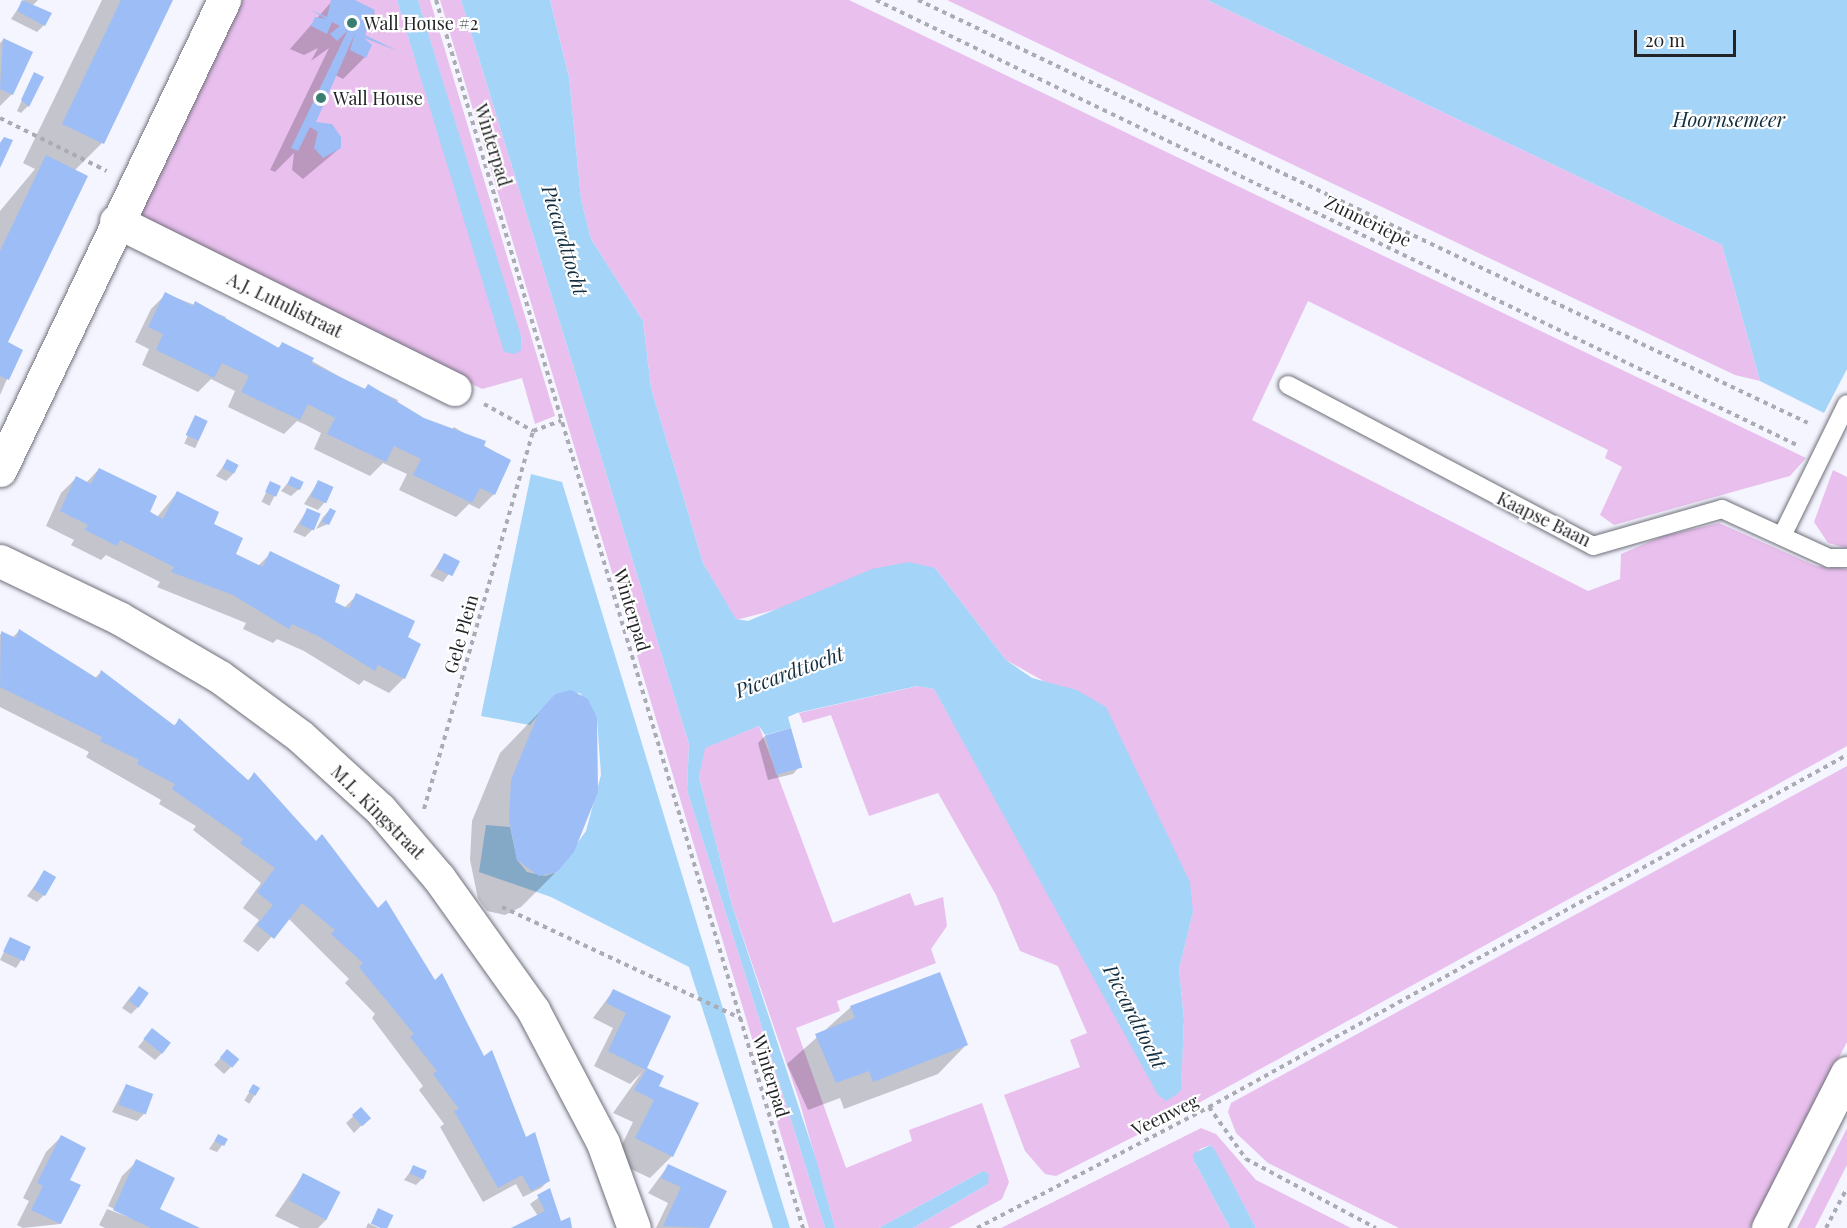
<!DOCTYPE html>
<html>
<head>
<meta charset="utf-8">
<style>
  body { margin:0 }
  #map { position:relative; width:1847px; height:1228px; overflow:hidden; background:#f4f5ff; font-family:"Playfair Display",serif }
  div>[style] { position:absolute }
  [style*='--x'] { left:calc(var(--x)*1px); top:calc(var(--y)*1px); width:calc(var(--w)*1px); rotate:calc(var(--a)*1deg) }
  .green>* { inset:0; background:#e9bfee }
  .water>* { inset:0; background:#a4d4f8 }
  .shadow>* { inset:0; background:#0003; transform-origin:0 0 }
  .building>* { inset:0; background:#9dbdf6; transform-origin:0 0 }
  .path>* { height:4px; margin-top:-2px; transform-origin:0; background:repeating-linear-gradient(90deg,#abacb3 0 4.5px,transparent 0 9px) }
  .roads { filter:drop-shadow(0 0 2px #6f7079) drop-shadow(0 0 2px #6f7079) }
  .service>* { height:18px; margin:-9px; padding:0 9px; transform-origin:9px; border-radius:9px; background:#fff }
  .minor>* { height:33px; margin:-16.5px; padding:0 16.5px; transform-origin:16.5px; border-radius:16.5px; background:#fff }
  .dots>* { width:16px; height:16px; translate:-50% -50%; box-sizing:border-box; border:3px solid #fff; border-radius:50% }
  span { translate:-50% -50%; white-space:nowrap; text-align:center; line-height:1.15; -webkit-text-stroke:4.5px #fff; paint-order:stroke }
  .poi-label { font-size:18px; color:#232427 }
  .left { translate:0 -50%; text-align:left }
  .street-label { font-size:18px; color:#232427 }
  .water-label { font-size:20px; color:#112d3f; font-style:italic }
  .scale { position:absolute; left:1634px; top:30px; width:102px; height:27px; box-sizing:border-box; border:3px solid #232427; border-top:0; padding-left:8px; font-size:18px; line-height:21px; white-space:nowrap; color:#232427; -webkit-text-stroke:4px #fff; paint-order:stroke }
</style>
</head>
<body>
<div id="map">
  <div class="green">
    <div style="clip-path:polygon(239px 0,397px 0,467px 226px,522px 343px,418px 0,430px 0,555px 416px,535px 424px,522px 378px,482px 389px,132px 219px)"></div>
    <div style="clip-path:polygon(440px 0,461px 0,689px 744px,687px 790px,825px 1228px,809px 1228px)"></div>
    <div style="clip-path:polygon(550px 0,849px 0,1806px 458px,1790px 476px,1614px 525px,1600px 515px,1622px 467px,1605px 458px,1608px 450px,1308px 301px,1252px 420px,1588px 591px,1620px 579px,1621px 554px,1663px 536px,1719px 523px,1816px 566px,1847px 569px,1847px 746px,1175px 1116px,1056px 1176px,1045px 1174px,1025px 1151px,1004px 1095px,1080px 1067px,1070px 1040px,1087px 1033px,1058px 966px,1020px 951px,996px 895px,938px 793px,869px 816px,831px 715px,803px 723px,799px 713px,918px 686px,934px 689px,1166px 1100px,1181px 1084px,1184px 1020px,1179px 969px,1193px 912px,1077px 690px,1056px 688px,1006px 660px,935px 568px,736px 620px,703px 563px,651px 388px,643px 321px,591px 239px,581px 199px,569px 77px)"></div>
    <div style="clip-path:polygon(947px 0,1207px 0,1722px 245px,1760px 381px,1735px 375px)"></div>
    <div style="clip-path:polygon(1833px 470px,1847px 477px,1847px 548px,1828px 543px,1814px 522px)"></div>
    <div style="clip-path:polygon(759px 726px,833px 923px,910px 893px,915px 906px,943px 897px,947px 926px,931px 949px,936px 963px,837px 1001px,840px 1011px,796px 1028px,846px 1168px,912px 1141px,909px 1130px,982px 1103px,1009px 1182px,1002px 1199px,949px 1228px,913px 1228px,988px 1184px,983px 1171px,879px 1228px,835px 1228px,799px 1100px,732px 905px,699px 777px,704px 748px)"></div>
    <div style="clip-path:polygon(1847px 766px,1847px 1042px,1750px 1228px,1399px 1228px,1268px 1163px,1236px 1133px,1228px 1112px,1231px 1103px)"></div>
    <div style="clip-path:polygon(1201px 1128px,1216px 1134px,1256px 1180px,1351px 1228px,1256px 1228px,1211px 1145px,1200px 1149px,1194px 1161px,1230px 1228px,1001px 1228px)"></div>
    <div style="clip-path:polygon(1847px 1128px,1847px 1165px,1815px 1228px,1797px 1228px)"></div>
  </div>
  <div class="water">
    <div style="clip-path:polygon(397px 0,418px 0,521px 336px,521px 350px,515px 354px,504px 352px)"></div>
    <div style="clip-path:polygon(461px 0,550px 0,569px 77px,581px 199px,591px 239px,643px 321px,651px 388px,703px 563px,736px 619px,748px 621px,872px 569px,909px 562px,935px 568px,1006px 660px,1032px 678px,1077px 690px,1106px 707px,1190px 882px,1193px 912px,1179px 969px,1184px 1020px,1181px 1090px,1176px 1095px,1166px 1101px,1158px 1095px,934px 689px,917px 686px,797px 713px,788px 717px,791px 728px,765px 735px,759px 726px,705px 748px,699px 777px,732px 905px,816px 1159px,835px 1228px,825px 1228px,687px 790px,689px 744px)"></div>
    <div style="clip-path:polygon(1207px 0,1847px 0,1847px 369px,1824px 413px,1760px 381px,1722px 245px)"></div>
    <div style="clip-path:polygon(531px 474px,562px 482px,790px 1228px,773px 1228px,689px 967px,551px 897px,479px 872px,486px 825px,510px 827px,517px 860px,527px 872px,545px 876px,557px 872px,586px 831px,601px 775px,597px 718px,580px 693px,555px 694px,530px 725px,481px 716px)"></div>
    <div style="clip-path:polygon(1211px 1145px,1216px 1152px,1256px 1228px,1230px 1228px,1194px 1161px,1193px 1154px)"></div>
    <div style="clip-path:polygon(983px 1171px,989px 1174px,988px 1184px,913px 1228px,879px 1228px)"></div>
  </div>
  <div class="shadow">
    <div style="clip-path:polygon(24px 0,38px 0,33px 5px,44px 25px,37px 32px,11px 19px)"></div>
    <div style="clip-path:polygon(102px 0,172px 0,102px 143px,74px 171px,6px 343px,7px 379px,0 395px,0 211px,35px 169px,23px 163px)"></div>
    <div style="clip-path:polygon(333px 0,348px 0,375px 13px,360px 41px,365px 57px,343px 79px,335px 75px,314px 123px,340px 148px,303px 179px,292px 170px,294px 153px,275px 172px,270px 170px,329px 48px,311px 61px,318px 48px,304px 55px,290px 49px)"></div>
    <div style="clip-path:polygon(3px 40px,12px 94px,0 106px,0 43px)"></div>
    <div style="clip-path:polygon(34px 74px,28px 106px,21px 113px,17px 111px)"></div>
    <div style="clip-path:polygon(166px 294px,226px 317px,223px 322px,277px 349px,282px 344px,363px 390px,368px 386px,398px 400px,396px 406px,449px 432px,454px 427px,509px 461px,494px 494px,479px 509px,469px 504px,456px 517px,399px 490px,407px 474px,383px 463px,370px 476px,314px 449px,321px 433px,306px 425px,297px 421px,284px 434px,228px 407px,235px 391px,211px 379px,198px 392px,142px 365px,149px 349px,135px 342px,151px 309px)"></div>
    <div style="left:196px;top:417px;width:12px;height:29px;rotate:24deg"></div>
    <div style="clip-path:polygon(227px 461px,233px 474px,226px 481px,216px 476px)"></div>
    <div style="clip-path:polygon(99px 469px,157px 517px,177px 493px,234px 555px,258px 566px,271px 553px,333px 603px,344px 608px,357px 595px,406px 638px,404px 678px,389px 693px,364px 680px,359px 685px,304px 651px,277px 639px,273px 643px,243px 629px,246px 623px,157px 587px,160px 582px,106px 555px,101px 560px,71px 545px,74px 540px,46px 526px,61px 493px,76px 478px,86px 483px)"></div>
    <div style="clip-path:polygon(292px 478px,299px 489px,291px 496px,281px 491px)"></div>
    <div style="clip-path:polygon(318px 482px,325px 502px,318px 510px,304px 504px)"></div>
    <div style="left:271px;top:483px;width:9px;height:21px;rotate:27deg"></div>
    <div style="clip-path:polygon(307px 510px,312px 530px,305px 537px,293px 532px)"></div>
    <div style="clip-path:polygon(330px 510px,328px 524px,316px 529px,323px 517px)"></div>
    <div style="clip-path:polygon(444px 555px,458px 561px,443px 582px,430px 576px)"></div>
    <div style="clip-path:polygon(19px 631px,95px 678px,101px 672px,173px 726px,180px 720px,247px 781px,254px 774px,526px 1139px,548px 1181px,541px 1188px,523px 1197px,516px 1184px,483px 1202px,440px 1127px,444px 1124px,419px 1090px,423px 1086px,372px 1018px,375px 1014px,345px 983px,349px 979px,288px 918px,258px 952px,243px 941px,259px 920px,243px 908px,261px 883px,193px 830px,196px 826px,159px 804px,161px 800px,86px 757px,89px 752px,0 707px,0 634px,12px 638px)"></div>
    <div style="clip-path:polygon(556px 695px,561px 867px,521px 907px,505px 915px,487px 911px,478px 899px,470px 860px,472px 821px,500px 753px)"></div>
    <div style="clip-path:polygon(765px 736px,800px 766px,793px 774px,768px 780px,758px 743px)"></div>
    <div style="clip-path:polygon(45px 872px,44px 895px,37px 902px,27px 896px)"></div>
    <div style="clip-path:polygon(10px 939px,29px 948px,16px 968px,0 960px)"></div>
    <div style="clip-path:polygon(613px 991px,669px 1017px,645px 1069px,662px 1077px,658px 1086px,672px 1156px,650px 1178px,614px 1161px,633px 1122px,613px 1113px,642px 1072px,630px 1084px,594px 1066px,613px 1028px,593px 1018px)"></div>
    <div style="clip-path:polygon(132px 995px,138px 1007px,131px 1014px,122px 1008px)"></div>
    <div style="clip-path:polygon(851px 1007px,966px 1045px,938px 1074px,844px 1109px,840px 1098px,808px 1110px,787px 1064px)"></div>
    <div style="clip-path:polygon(152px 1030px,162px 1053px,155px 1060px,138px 1047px)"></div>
    <div style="clip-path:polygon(227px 1051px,231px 1067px,224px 1074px,214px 1065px)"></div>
    <div style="clip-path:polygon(126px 1085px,144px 1114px,137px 1121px,112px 1112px)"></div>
    <div style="left:253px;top:1086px;width:6px;height:17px;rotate:31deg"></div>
    <div style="clip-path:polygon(361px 1109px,362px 1125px,354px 1133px,346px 1123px)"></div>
    <div style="clip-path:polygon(218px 1136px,226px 1140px,217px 1152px,209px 1149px)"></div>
    <div style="clip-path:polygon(61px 1137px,68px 1181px,60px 1224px,23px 1228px,17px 1225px,29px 1201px,23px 1198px,46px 1152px)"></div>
    <div style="clip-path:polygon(137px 1161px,158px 1210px,197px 1228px,105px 1228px,99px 1225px,107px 1209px,147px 1224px,108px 1206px,122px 1176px)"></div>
    <div style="clip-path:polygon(668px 1166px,725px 1192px,708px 1228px,656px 1228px,668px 1203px,648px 1193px)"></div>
    <div style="clip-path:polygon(414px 1167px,423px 1178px,416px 1185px,404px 1180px)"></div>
    <div style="clip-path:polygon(303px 1175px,327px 1219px,318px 1228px,300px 1228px,275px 1216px)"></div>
    <div style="clip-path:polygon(549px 1190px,560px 1223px,571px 1228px,514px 1228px,538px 1216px,530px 1204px)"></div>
    <div style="clip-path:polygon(368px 1223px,379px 1228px,366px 1228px)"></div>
  </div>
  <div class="building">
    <div style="clip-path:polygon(22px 0,52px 13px,45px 26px,17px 11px)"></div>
    <div style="clip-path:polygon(121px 0,173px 0,104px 144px,62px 124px)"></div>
    <div style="clip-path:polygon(331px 0,355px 0,375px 10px,365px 35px,398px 51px,364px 38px,372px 45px,366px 58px,350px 50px,355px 33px,316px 122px,332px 124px,341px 137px,341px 148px,323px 158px,314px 148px,318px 132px,310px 127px,298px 151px,291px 148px,348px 30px,337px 41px,330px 34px,340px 26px,332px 22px,327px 34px,311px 26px,315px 17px,326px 19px,311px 10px,327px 17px)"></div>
    <div style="clip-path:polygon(3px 38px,33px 52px,13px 95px,0 89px)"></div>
    <div style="clip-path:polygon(34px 72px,44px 77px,29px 107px,21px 100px)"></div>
    <div style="clip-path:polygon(4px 137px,13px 140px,0 168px,0 143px)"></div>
    <div style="clip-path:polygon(46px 155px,88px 176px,8px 342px,23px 350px,9px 380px,0 376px,0 251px)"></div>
    <div style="clip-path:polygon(165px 292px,193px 306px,195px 301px,279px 348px,282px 342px,314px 358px,311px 363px,365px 389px,368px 384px,424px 418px,486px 441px,484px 446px,511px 460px,495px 495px,480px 488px,472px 503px,413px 475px,421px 459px,394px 446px,386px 462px,327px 434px,335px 418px,321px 411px,308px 404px,300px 420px,241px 392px,249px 376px,222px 363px,214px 378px,156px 350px,163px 334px,148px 327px)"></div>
    <div style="left:195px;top:415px;width:14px;height:22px;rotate:25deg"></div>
    <div style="left:227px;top:459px;width:13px;height:10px;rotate:27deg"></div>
    <div style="clip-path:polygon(99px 468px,157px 496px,150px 512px,163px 519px,177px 491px,219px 512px,214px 524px,243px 538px,236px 554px,263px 567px,270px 551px,340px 585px,335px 602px,349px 609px,356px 593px,415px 621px,408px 637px,421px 644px,405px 679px,378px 665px,375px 671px,318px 636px,292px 624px,289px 629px,233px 595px,171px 572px,174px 567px,120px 540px,117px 546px,85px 530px,88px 525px,60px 511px,76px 476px,91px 484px)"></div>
    <div style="left:291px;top:476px;width:14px;height:9px;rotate:25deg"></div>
    <div style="left:318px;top:480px;width:17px;height:18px;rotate:24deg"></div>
    <div style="left:270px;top:481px;width:12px;height:12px;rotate:24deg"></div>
    <div style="left:307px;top:508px;width:15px;height:18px;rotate:23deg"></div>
    <div style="clip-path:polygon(330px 508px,336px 511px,329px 525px,322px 522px)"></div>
    <div style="left:444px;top:553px;width:18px;height:17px;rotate:27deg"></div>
    <div style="clip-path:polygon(19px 629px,98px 679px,101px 670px,175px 726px,179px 718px,249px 781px,254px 772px,316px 841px,322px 834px,378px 908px,386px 900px,435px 980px,442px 973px,484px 1056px,492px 1050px,526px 1137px,535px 1132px,550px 1181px,531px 1191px,522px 1175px,498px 1188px,454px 1111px,459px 1109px,433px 1074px,437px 1071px,410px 1037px,414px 1034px,359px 967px,363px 963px,331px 934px,335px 930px,302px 903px,274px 939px,257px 925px,273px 905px,257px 892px,275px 868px,240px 843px,243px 839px,172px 789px,175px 784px,137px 764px,139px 760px,100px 741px,102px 737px,0 687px,1px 631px,16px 638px)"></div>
    <div style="clip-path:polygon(571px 690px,588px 699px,597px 718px,598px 792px,574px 852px,557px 872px,539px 876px,517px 860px,509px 820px,511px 780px,539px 712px,555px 694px)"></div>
    <div style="left:791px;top:728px;width:41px;height:27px;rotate:74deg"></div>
    <div style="left:44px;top:870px;width:14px;height:22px;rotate:30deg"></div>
    <div style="left:10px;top:937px;width:23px;height:16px;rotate:25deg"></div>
    <div style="clip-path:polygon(940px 972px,968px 1045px,873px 1082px,869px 1071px,836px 1083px,815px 1034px,855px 1018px,850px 1006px)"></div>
    <div style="left:139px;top:986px;width:12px;height:18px;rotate:35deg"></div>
    <div style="clip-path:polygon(613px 989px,671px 1016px,647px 1068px,664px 1076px,659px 1086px,699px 1103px,673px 1157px,635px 1138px,654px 1100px,634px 1090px,646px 1070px,608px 1051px,626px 1013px,606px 1003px)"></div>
    <div style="left:152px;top:1028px;width:24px;height:14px;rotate:38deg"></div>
    <div style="left:227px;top:1049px;width:16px;height:11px;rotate:40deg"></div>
    <div style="left:126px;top:1084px;width:29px;height:22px;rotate:20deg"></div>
    <div style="left:253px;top:1084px;width:8px;height:9px;rotate:30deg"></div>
    <div style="left:361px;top:1107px;width:15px;height:12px;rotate:48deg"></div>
    <div style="left:218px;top:1134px;width:11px;height:8px;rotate:27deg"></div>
    <div style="clip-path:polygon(61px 1135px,86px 1148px,70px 1180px,81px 1185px,61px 1224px,31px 1210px,43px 1186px,37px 1183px)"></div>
    <div style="clip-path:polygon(136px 1159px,175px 1178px,160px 1209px,200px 1228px,151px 1228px,113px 1210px)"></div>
    <div style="clip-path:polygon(668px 1164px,727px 1191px,709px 1228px,663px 1226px,681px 1187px,661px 1178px)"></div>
    <div style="left:413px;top:1165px;width:15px;height:9px;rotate:23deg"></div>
    <div style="left:303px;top:1173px;width:42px;height:31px;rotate:27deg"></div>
    <div style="clip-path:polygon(550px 1188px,561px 1221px,570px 1217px,572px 1228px,511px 1228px,545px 1211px,537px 1195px)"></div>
    <div style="left:378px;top:1208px;width:17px;height:17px;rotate:25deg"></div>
  </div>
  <div class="path">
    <div style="--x:436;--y:0;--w:1282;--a:73.36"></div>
    <div style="--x:876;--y:0;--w:1023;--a:25.79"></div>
    <div style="--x:918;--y:0;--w:985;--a:25.42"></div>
    <div style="--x:0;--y:118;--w:119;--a:26.4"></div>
    <div style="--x:484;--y:404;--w:56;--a:28.9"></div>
    <div style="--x:533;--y:431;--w:30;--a:-20"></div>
    <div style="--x:424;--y:809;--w:393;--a:-73.9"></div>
    <div style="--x:502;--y:907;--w:263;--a:25"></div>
    <div style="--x:1209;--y:1107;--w:729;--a:-28.89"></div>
    <div style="--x:977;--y:1228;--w:262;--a:-27.5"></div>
    <div style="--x:1209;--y:1107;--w:64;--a:54.6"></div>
    <div style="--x:1246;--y:1159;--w:147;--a:28"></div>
    <div style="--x:1826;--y:1228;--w:45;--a:-62.3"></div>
  </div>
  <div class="roads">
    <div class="service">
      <div style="--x:1288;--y:385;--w:345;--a:27.8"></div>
      <div style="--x:1593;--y:546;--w:134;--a:-16"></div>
      <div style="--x:1722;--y:509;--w:118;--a:24.6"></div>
      <div style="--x:1829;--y:558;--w:18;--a:0"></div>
      <div style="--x:1782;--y:536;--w:147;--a:-63.8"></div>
    </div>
    <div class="minor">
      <div style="--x:116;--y:221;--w:378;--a:26.4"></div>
      <div style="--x:0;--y:470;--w:521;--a:-64.52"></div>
      <div style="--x:0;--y:561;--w:132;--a:25.6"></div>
      <div style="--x:119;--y:618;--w:117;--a:30.3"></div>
      <div style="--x:220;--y:677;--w:99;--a:36.4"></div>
      <div style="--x:300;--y:736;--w:108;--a:42.4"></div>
      <div style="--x:380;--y:809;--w:91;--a:49.5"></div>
      <div style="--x:439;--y:878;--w:162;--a:54.5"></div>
      <div style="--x:533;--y:1010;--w:150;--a:62.2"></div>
      <div style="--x:603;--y:1143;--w:90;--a:70"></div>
      <div style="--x:1768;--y:1228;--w:174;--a:-63"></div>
    </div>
  </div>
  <div class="dots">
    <div style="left:352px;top:23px;background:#3b7e71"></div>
    <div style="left:321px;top:98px;background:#3b7e71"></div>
  </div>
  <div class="poi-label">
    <span class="left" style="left:364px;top:23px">Wall House #2</span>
    <span class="left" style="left:333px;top:98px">Wall House</span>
  </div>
  <div class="street-label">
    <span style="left:493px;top:145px;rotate:73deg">Winterpad</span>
    <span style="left:1368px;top:221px;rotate:26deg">Zunneriepe</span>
    <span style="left:285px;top:305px;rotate:26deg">A.J. Lutulistraat</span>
    <span style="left:1544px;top:519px;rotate:26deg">Kaapse Baan</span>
    <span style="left:632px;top:610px;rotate:73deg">Winterpad</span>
    <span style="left:461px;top:634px;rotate:-74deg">Gele Plein</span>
    <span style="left:378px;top:812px;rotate:45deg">M.L. Kingstraat</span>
    <span style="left:771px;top:1076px;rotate:73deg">Winterpad</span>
    <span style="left:1165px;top:1115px;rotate:-26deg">Veenweg</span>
  </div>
  <div class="water-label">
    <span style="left:1729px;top:118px">Hoornsemeer</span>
    <span style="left:566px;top:240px;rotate:73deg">Piccardttocht</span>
    <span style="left:789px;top:671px;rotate:-20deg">Piccardttocht</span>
    <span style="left:1136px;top:1016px;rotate:63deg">Piccardttocht</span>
  </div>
  <div class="scale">20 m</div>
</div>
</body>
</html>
